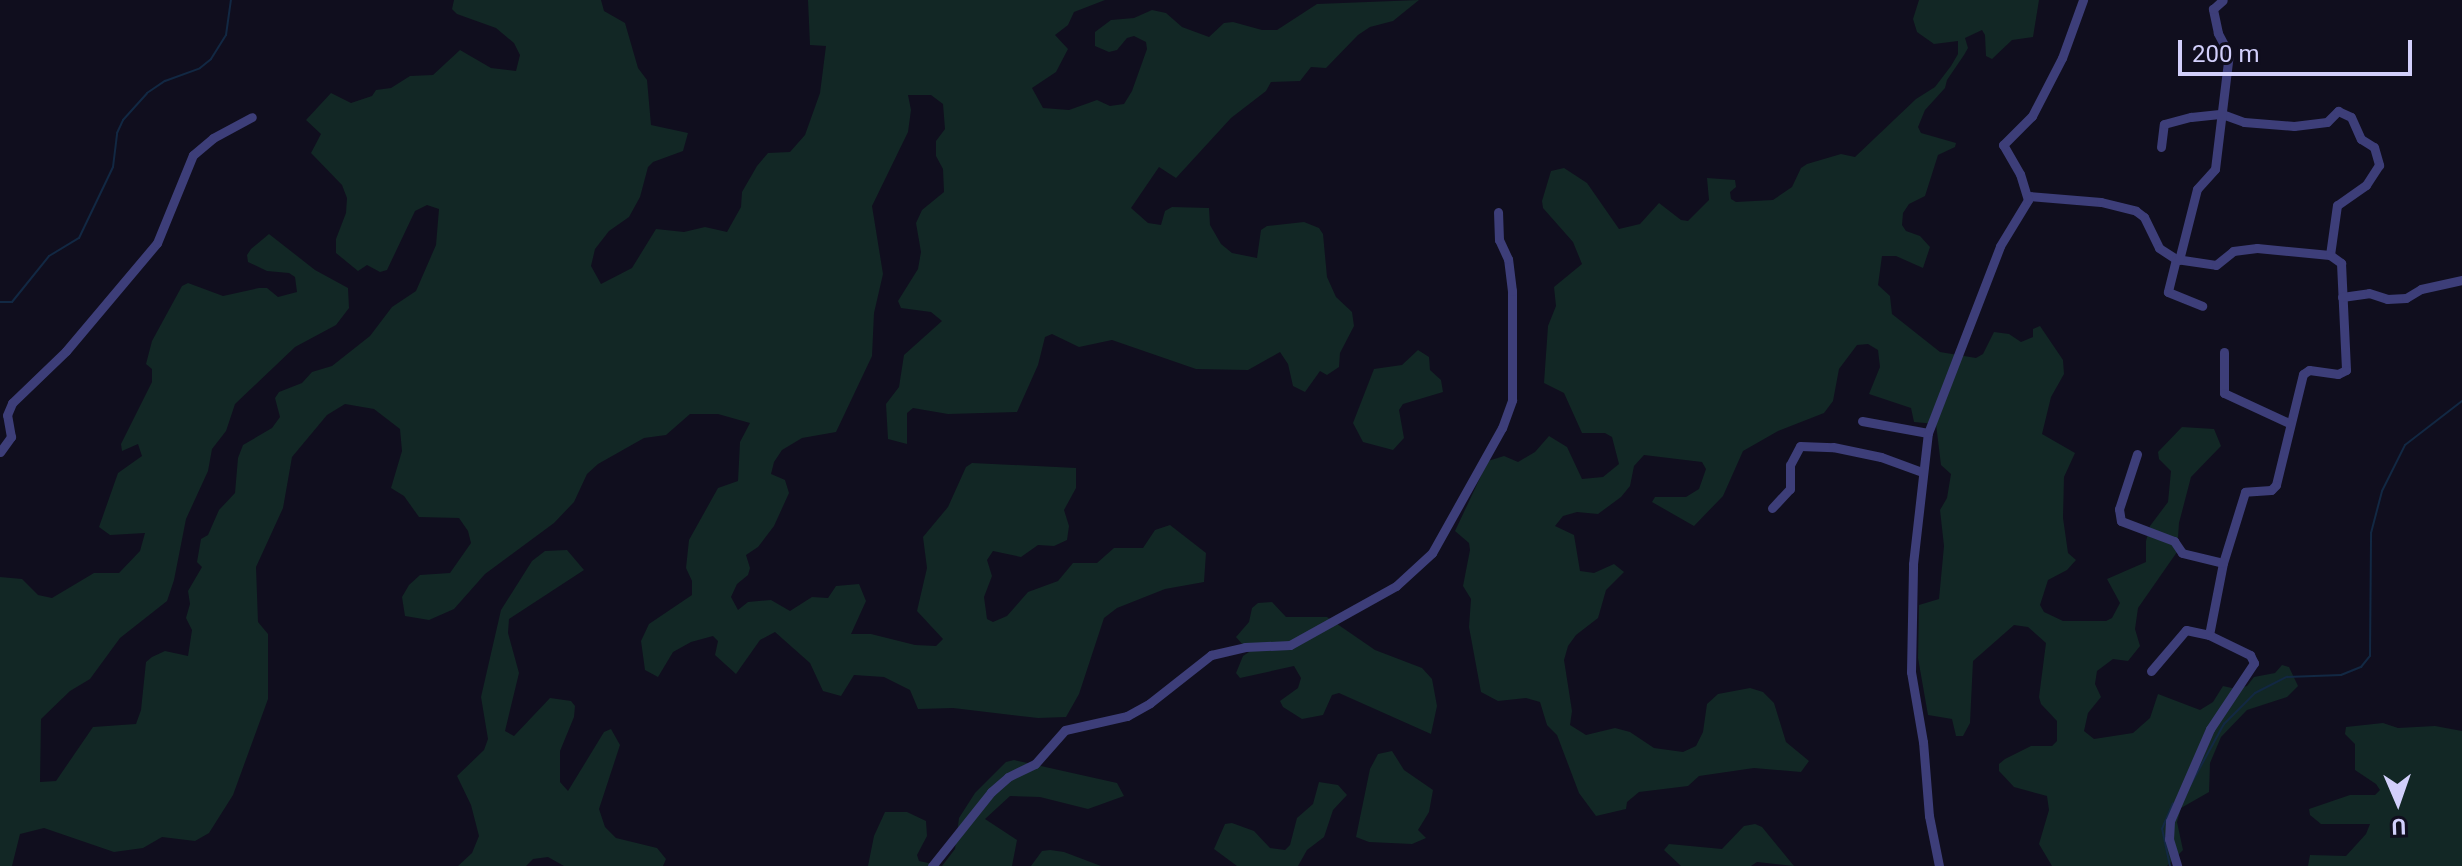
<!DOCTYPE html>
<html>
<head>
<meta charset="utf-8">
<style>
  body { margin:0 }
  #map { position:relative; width:2462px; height:866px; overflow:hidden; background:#100e1e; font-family:Roboto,sans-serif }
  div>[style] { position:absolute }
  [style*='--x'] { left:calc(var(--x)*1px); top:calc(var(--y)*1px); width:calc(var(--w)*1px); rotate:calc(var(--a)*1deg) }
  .green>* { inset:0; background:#122725 }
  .stream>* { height:2px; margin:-1px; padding:0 1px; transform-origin:1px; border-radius:1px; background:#122843 }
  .minor>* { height:9px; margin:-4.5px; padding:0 4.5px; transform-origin:4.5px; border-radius:4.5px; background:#3d3e79 }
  span { translate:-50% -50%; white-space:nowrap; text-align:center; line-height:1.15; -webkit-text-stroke:6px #100e1e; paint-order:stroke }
  .north { position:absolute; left:2358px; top:762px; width:80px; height:80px; -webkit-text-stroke:6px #100e1e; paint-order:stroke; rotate:178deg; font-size:22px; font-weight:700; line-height:32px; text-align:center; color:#d2cffb }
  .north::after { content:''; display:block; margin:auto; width:28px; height:36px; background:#d2cffb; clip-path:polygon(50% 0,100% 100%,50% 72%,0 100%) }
  .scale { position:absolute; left:2178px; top:40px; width:234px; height:36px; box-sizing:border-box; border:4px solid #d2cffb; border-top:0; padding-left:10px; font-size:24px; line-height:28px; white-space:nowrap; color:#d2cffb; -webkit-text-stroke:6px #100e1e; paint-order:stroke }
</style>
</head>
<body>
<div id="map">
  <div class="green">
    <div style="clip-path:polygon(454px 0,601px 0,604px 11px,625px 23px,638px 68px,647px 80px,651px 125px,688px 133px,683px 151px,653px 162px,648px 167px,640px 197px,629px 217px,609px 231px,595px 249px,591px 266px,601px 284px,632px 268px,656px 229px,684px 232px,705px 227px,727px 232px,741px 207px,742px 192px,757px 166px,768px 153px,790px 152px,805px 135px,820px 93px,826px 46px,810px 45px,808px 0,1105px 0,1074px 12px,1068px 25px,1055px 35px,1068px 49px,1056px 72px,1032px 88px,1043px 108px,1069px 110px,1097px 100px,1110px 106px,1124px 104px,1132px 91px,1147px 49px,1146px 42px,1134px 36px,1127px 38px,1117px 50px,1109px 52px,1095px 46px,1095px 32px,1111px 20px,1134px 18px,1152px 10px,1166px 13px,1182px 27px,1209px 37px,1224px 23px,1233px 22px,1262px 30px,1277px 30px,1317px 4px,1419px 0,1393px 21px,1370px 27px,1358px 35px,1326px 68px,1311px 67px,1300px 81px,1271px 82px,1266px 91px,1231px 118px,1176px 178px,1159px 167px,1131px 208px,1148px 223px,1161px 225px,1165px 211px,1172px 207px,1209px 208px,1210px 225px,1221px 244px,1232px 253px,1257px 258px,1261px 230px,1267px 226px,1304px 222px,1319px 228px,1323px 234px,1327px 277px,1336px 297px,1352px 312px,1354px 326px,1340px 353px,1339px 367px,1327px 375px,1320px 371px,1305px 392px,1293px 386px,1288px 364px,1280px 352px,1248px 370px,1196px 369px,1112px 340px,1079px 347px,1052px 334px,1045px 337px,1038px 365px,1017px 412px,948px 414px,913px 408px,907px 413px,907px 444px,888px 439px,886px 404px,899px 387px,904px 355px,942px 321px,931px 312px,901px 308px,898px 301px,918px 269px,921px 252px,916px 223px,922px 210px,944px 192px,943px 169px,936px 156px,936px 141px,945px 129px,943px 104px,931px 95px,908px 95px,911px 110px,908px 132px,872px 206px,883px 274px,874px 313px,872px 356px,836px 432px,802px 438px,782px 450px,774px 462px,771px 474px,785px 480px,789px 493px,774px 526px,758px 547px,746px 555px,750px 568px,748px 575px,737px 584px,731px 597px,738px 610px,748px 602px,771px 600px,790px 611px,812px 597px,828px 598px,836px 586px,859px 584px,866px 601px,851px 634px,871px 634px,915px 645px,936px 646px,943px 639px,917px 611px,927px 568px,923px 537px,948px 507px,966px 467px,972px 463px,1076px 468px,1076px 488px,1064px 510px,1069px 526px,1067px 540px,1054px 546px,1038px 545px,1021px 557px,993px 551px,987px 560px,992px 576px,984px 597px,987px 619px,993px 622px,1007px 616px,1028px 592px,1058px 581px,1073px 563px,1097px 563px,1114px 548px,1143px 548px,1155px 530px,1170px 525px,1206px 553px,1204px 582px,1165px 589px,1117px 608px,1104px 618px,1079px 694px,1066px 717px,1038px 718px,953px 708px,918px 709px,910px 690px,884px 677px,854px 675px,841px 696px,823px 691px,810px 663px,775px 632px,760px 640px,736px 674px,715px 655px,718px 641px,713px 636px,691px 642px,673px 652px,658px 677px,645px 670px,641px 641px,649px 624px,692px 595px,692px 581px,686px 568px,689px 540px,718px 488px,738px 481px,740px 442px,750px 423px,718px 414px,690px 414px,666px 435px,644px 438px,598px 464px,587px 474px,574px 502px,554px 523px,485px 574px,454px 609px,429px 620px,405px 616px,402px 597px,409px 585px,420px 575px,450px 573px,471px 543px,468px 531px,459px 518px,419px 517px,404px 496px,391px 488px,402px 451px,400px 429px,374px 409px,345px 404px,327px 415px,292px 457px,283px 508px,256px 567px,258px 622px,268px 634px,268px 699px,233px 795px,209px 833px,195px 841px,162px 837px,143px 848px,114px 852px,44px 828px,20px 834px,12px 866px,0 866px,0 577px,22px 579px,38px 595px,52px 598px,94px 573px,119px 573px,140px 551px,145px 533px,110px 535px,99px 527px,118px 473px,142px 456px,138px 444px,122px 451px,121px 444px,152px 382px,152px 369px,146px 364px,152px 341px,182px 286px,188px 283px,223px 296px,259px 288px,267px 288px,278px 297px,297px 292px,295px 277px,289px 273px,267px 271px,248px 262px,247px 255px,251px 249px,269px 234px,315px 270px,348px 288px,349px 308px,336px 325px,295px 347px,235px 404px,226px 431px,212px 449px,208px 471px,186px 519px,174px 580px,167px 601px,120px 638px,90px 679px,70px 691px,41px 719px,40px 782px,56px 781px,93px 727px,136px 724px,141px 710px,146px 662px,152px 657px,165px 651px,188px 656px,192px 630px,186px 618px,190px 604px,188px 591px,202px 567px,197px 562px,201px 539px,208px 535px,219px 510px,235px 493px,238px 458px,243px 445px,272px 428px,280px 417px,275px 398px,279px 392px,302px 383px,312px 372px,332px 366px,370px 336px,392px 307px,416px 291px,436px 245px,439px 209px,427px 205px,415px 211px,387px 270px,380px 272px,367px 265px,358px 271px,336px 253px,336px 239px,346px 213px,347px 198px,342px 185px,311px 153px,321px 134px,306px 120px,331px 93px,351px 103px,372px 96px,376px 90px,391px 88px,410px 76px,433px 75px,460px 50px,491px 68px,516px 71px,520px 55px,514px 43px,496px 28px,457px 14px,452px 9px)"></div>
    <div style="clip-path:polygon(1919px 0,2039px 0,2033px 37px,2012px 40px,1992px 59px,1986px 56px,1985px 35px,1982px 30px,1965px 38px,1968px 48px,1964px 55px,1947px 80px,1945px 88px,1925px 110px,1918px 127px,1921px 133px,1956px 143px,1955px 147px,1938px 155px,1925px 196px,1909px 204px,1903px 213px,1902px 225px,1906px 231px,1920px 236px,1930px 247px,1923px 268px,1896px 256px,1882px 256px,1878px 285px,1890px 296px,1892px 314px,1940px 352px,1976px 358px,1983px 354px,1994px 332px,2009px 334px,2021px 342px,2033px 337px,2033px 329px,2040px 326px,2063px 360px,2064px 374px,2051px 397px,2042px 434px,2075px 453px,2064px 477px,2063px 518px,2068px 553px,2076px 560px,2067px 570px,2048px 580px,2040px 605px,2044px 612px,2063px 621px,2106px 621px,2112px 618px,2120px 603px,2107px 579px,2146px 562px,2146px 541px,2150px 526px,2168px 502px,2171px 471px,2159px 459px,2158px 452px,2182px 427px,2214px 429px,2221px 446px,2191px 477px,2179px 523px,2177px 552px,2138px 608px,2135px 629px,2140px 646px,2128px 661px,2113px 659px,2097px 671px,2095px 684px,2101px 697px,2088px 713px,2084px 731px,2094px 739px,2133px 733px,2150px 718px,2158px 694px,2200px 710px,2213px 702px,2223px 686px,2236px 689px,2247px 686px,2254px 677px,2275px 673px,2282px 665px,2289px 667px,2298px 686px,2287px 697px,2247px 710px,2221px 737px,2210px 763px,2209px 792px,2181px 808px,2177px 822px,2183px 850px,2167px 866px,2052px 866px,2039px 844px,2049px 810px,2047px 796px,2014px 787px,1999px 771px,1999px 764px,2005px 759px,2031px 746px,2052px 746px,2057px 741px,2057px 721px,2041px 704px,2039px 697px,2046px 643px,2028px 627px,2014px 625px,1973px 661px,1970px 723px,1963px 736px,1956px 736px,1952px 719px,1928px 715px,1918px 658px,1919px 605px,1939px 599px,1944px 546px,1940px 510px,1947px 498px,1951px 474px,1941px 465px,1936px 424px,1914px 422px,1911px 408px,1869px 394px,1880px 367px,1878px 350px,1868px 344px,1857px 345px,1839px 369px,1833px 401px,1824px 413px,1778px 431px,1743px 451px,1723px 496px,1694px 526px,1652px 502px,1655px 497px,1686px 497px,1699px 489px,1706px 469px,1702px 462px,1644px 455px,1634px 466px,1630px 486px,1621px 497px,1598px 514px,1577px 512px,1563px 516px,1555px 526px,1574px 535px,1580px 571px,1594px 573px,1614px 564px,1624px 572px,1606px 590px,1598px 618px,1576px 635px,1568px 646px,1564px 660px,1572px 711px,1570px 725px,1586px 735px,1615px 728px,1630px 732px,1654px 748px,1683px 752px,1696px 746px,1703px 732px,1707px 704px,1718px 694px,1750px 688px,1763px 692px,1774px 703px,1786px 742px,1809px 761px,1801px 772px,1754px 768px,1699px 776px,1688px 786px,1639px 792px,1627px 802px,1626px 809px,1596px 816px,1579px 793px,1557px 735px,1547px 725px,1540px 702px,1526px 698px,1498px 701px,1481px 692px,1469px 627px,1471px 599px,1463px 586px,1470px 550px,1469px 543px,1455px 531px,1488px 461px,1504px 456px,1518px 462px,1535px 452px,1549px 436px,1567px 447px,1582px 479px,1603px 477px,1619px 464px,1612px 437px,1605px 433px,1582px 433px,1564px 393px,1544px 383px,1548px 326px,1556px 306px,1554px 287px,1582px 264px,1573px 242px,1543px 208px,1542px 201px,1551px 171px,1564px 168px,1587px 183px,1619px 229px,1640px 224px,1659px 203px,1681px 220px,1688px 221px,1709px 200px,1707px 178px,1735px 180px,1736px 187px,1730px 192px,1731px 199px,1736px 202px,1773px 200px,1792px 187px,1801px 168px,1807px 164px,1841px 154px,1855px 157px,1916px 99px,1935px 87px,1951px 66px,1958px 54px,1958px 41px,1934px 44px,1917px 32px,1913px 19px)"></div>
    <div style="clip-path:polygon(1418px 350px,1429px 357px,1430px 370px,1441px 380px,1443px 392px,1403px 404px,1399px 410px,1404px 438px,1393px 450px,1363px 442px,1353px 423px,1374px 369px,1402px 365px)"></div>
    <div style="clip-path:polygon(567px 550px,584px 570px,509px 619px,508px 633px,519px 673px,505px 731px,514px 736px,550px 698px,571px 701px,575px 706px,574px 717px,560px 751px,560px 782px,568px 791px,604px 732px,611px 729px,620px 745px,599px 809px,605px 827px,616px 838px,657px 848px,666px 859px,663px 866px,564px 866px,548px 857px,533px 859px,526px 866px,458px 866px,472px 853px,479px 836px,471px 805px,457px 776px,484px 750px,488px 739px,481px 697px,501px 610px,532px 561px,545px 551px)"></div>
    <div style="clip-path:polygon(1272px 602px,1286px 617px,1327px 617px,1375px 650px,1422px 668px,1432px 679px,1437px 706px,1431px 734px,1339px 693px,1332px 695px,1323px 715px,1302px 719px,1283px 707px,1280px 701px,1298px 688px,1301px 678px,1294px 666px,1240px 678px,1236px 673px,1243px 656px,1249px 652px,1236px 637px,1249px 622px,1252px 608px,1258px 603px)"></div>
    <div style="clip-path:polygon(2383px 723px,2398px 728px,2435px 726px,2462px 731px,2462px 866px,2308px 866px,2310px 855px,2346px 856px,2366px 834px,2370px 824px,2321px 824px,2310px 815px,2309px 809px,2350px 795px,2375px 795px,2380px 790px,2376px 784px,2355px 770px,2355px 744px,2345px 734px,2346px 727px)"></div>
    <div style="clip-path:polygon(1392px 751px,1404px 770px,1433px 790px,1429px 812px,1418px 830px,1426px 838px,1412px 844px,1369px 842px,1356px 837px,1370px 769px,1378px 754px)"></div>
    <div style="clip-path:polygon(1014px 760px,1117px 783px,1124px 796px,1088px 809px,1040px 797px,1010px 796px,985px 819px,1017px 840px,1012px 866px,868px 866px,874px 836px,885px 812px,907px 812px,926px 821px,927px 836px,917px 855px,919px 861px,942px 866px,955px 849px,959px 818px,975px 793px,1006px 762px)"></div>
    <div style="clip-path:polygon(1319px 782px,1338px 785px,1347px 795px,1333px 810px,1324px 837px,1307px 850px,1298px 866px,1237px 866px,1214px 849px,1225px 824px,1232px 823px,1254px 831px,1270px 848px,1285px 850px,1290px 845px,1297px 818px,1313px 804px)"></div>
    <div style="clip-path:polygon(1755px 824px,1762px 827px,1794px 866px,1757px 862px,1751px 866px,1681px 866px,1664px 850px,1669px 844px,1722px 849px,1744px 826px)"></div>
    <div style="clip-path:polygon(1050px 850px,1064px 852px,1101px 866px,1031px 866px,1042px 851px)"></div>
  </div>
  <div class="stream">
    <div style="--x:0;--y:302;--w:12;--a:0"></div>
    <div style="--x:12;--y:302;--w:59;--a:-51.2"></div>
    <div style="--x:49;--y:256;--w:35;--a:-31"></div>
    <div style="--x:79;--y:238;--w:79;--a:-64.4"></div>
    <div style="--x:113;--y:167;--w:34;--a:-83"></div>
    <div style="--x:117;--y:133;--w:14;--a:-65"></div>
    <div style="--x:123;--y:120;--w:36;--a:-48"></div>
    <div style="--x:147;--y:93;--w:22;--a:-34"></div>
    <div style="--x:165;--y:81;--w:37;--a:-20"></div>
    <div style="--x:200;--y:68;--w:14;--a:-39"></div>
    <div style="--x:211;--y:59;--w:28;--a:-58"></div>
    <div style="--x:226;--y:35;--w:35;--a:-82"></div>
    <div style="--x:2187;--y:791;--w:77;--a:-61.1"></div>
    <div style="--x:2224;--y:724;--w:44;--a:-45"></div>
    <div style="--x:2255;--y:693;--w:36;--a:-27"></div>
    <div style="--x:2287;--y:677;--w:54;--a:-2.1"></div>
    <div style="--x:2341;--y:675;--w:22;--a:-22"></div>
    <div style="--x:2361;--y:667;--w:14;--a:-51"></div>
    <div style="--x:2370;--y:656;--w:123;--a:-89.5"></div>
    <div style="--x:2371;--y:533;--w:43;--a:-75.3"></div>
    <div style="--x:2382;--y:491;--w:51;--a:-63.4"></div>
    <div style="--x:2405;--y:445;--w:72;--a:-37.7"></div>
    <div style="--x:2170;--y:866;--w:38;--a:-102"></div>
    <div style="--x:2162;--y:829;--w:28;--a:-67"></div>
  </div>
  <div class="minor">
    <div style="--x:2161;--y:147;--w:23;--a:-83"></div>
    <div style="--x:2164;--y:124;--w:28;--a:-15"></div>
    <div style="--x:2191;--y:117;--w:31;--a:-6"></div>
    <div style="--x:2222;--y:114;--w:23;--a:20"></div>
    <div style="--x:2244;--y:122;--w:50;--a:4.6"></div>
    <div style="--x:2294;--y:126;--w:33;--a:-7"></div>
    <div style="--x:2327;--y:122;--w:16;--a:-45"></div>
    <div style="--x:2338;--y:111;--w:14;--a:25"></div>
    <div style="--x:2351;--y:117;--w:24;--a:66"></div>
    <div style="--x:2361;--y:139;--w:15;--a:32"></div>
    <div style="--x:2374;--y:147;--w:19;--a:74"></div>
    <div style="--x:2379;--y:165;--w:24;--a:123"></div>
    <div style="--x:2366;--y:185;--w:35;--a:145"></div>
    <div style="--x:2337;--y:205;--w:50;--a:98"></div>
    <div style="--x:2029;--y:196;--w:72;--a:4.8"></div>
    <div style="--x:2101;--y:202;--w:36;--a:14"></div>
    <div style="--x:2136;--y:211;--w:10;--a:37"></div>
    <div style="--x:2144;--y:217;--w:34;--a:64"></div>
    <div style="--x:2159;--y:248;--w:20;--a:33"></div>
    <div style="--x:2176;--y:259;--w:40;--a:8.5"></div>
    <div style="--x:2216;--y:265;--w:22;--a:-39"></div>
    <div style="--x:2233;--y:251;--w:24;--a:-7"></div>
    <div style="--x:2257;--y:248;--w:73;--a:5.5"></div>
    <div style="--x:2330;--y:255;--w:14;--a:36"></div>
    <div style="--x:2341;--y:263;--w:107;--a:87.3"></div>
    <div style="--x:2346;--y:370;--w:9;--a:153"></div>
    <div style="--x:2338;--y:374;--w:29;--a:-172"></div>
    <div style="--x:2309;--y:370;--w:7;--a:146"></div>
    <div style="--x:2303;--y:374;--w:114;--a:103.7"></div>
    <div style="--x:2276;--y:485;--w:7;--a:135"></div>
    <div style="--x:2271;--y:490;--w:26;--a:176"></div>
    <div style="--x:2245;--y:492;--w:74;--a:107.2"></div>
    <div style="--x:2223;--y:563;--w:73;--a:101"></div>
    <div style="--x:2209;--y:635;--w:46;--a:26"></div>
    <div style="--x:2250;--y:655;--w:9;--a:63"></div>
    <div style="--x:2254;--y:663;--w:79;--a:123.7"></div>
    <div style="--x:2210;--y:729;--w:100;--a:113.5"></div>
    <div style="--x:2170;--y:821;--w:18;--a:93"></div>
    <div style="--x:2169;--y:839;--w:28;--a:73"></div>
    <div style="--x:2176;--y:259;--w:34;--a:104"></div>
    <div style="--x:2168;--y:292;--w:37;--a:22"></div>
    <div style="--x:2179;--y:260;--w:73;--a:-75.8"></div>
    <div style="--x:2197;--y:189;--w:27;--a:-48"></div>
    <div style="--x:2215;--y:169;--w:116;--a:-83.1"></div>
    <div style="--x:2229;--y:54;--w:24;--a:-118"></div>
    <div style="--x:2218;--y:33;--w:25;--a:-102"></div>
    <div style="--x:2213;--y:9;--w:13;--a:-42"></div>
    <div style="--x:2342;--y:297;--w:27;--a:-8"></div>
    <div style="--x:2369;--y:293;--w:19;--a:18"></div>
    <div style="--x:2387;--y:299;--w:19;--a:-3"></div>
    <div style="--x:2406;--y:298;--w:17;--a:-31"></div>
    <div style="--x:2421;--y:289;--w:42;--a:-12.4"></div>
    <div style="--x:2224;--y:352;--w:41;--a:90"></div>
    <div style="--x:2224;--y:393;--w:72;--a:24.8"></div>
    <div style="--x:1862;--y:421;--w:67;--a:10.3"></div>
    <div style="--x:0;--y:452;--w:19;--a:-54"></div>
    <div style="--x:11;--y:437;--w:22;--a:-100"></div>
    <div style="--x:7;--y:415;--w:13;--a:-67"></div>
    <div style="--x:12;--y:403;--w:75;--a:-43.9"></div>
    <div style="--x:66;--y:351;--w:141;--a:-49.9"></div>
    <div style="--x:157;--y:243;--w:95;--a:-67.8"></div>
    <div style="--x:193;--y:155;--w:26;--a:-40"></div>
    <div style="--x:213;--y:138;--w:44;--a:-28.3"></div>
    <div style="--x:2137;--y:454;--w:58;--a:108.1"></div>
    <div style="--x:2119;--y:509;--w:12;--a:81"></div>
    <div style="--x:2121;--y:521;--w:57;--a:20.7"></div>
    <div style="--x:2174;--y:541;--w:14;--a:56"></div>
    <div style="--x:2182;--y:553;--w:42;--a:13.7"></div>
    <div style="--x:1772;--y:508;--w:26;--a:-47"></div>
    <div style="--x:1790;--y:489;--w:24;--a:-90"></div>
    <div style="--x:1790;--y:465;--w:21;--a:-62"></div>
    <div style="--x:1800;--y:446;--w:33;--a:2"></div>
    <div style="--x:1833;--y:447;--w:49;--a:11.8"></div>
    <div style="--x:1881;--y:457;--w:44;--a:20.1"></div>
    <div style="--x:2151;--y:671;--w:54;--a:-49.5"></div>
    <div style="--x:2186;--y:630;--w:24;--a:12"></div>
    <div style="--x:932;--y:866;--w:95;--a:-51.4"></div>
    <div style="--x:991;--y:792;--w:23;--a:-41"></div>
    <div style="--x:1008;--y:777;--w:30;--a:-26"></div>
    <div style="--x:1035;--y:764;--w:45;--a:-48.6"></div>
    <div style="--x:1065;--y:730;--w:64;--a:-12.7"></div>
    <div style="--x:1127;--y:716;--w:26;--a:-29"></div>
    <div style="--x:1150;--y:703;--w:78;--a:-38.2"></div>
    <div style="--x:1211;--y:655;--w:35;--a:-13"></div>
    <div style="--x:1245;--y:647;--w:45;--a:-2.5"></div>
    <div style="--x:1290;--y:645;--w:121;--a:-29.1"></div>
    <div style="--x:1396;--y:586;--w:49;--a:-42.5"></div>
    <div style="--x:1432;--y:553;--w:143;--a:-60.8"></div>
    <div style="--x:1502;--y:428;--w:30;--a:-70"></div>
    <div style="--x:1512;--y:400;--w:109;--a:-90"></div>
    <div style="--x:1512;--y:291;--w:32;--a:-97"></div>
    <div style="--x:1508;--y:259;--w:21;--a:-115"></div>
    <div style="--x:1499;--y:240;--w:28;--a:-92"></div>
    <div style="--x:1939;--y:866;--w:51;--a:-101.3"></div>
    <div style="--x:1929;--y:816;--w:74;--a:-94.6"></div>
    <div style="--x:1923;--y:742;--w:71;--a:-99.7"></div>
    <div style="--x:1911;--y:672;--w:108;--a:-88.9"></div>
    <div style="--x:1913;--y:564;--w:132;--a:-83.5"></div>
    <div style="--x:1928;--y:433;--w:200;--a:-68.9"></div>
    <div style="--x:2000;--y:246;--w:54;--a:-58.7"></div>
    <div style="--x:2028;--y:200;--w:27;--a:-107"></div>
    <div style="--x:2020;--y:174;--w:34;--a:-120"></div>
    <div style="--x:2003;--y:145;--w:41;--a:-45"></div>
    <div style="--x:2032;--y:116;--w:65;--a:-62.7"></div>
    <div style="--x:2062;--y:58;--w:62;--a:-70.1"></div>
  </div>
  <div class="north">U</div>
  <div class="scale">200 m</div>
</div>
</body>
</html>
